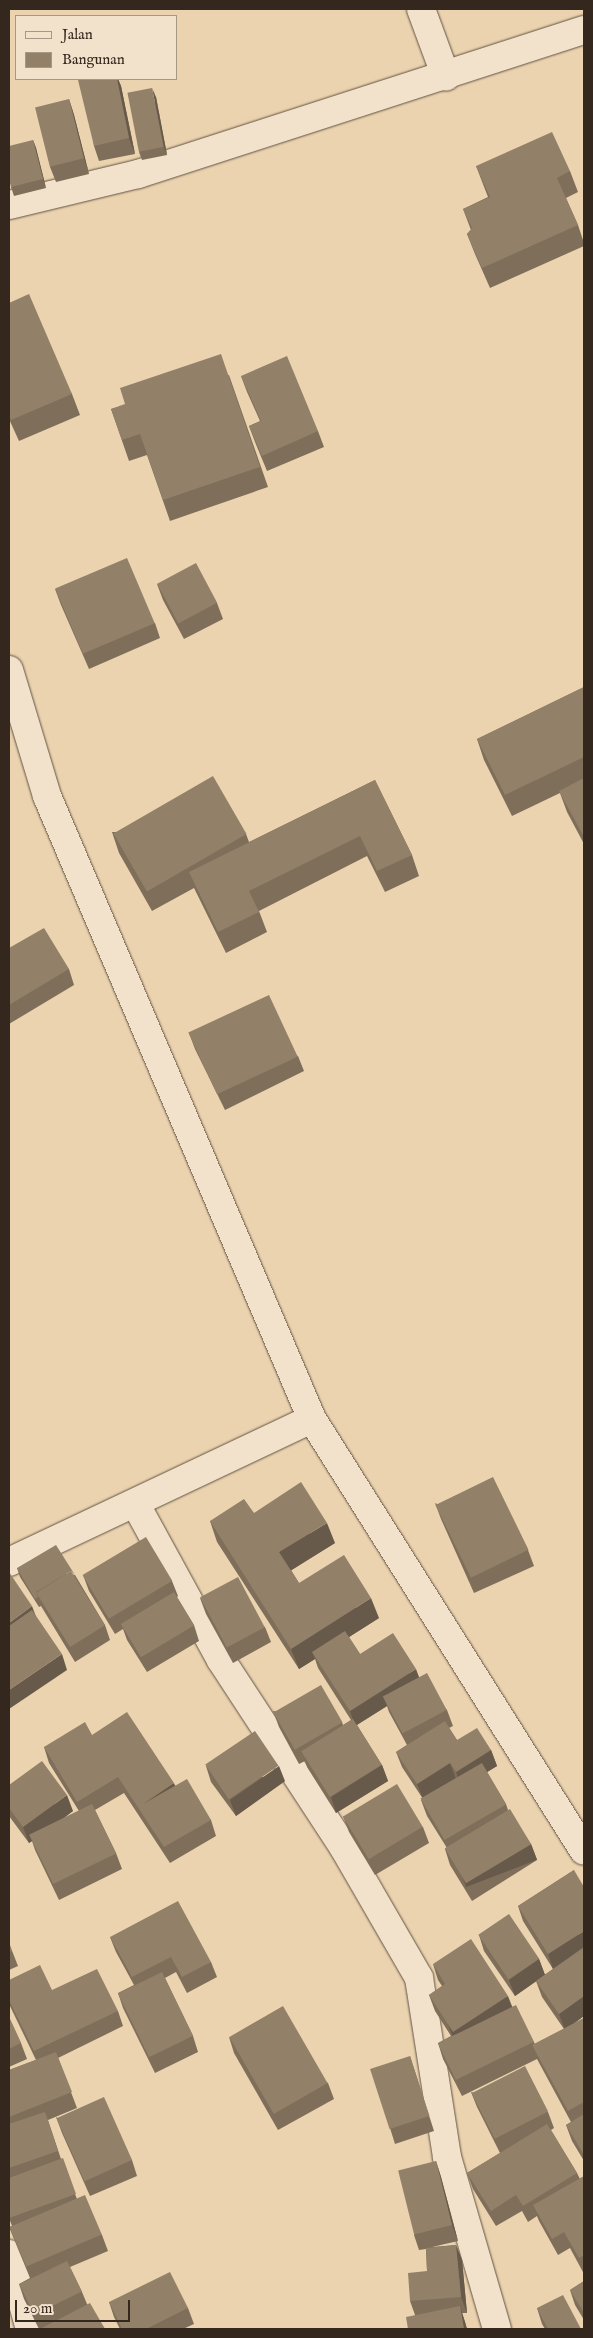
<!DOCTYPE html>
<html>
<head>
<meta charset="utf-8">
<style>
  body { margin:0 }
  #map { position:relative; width:593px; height:2338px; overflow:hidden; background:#ebd3af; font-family:"IM FELL English",serif }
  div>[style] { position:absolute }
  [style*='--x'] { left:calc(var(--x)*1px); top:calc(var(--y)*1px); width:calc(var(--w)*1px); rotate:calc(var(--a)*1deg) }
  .roads { filter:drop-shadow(0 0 1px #625242) drop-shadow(0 0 1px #625242) }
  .minor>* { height:28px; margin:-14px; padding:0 14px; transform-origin:14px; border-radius:14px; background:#f2e2cb }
  .wall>* { inset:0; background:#7e6e5a }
  .shaded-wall>* { inset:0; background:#675a4a; transform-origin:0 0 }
  .building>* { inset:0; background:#938069; transform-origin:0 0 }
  span { translate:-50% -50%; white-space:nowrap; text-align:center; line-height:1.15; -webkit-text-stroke:4px #f2e2cb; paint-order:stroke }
  .frame { position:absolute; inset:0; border:10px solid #34271e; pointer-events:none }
  .legend { position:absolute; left:15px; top:15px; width:162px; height:65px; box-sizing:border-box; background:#f2e2cb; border:1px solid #a69786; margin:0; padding:6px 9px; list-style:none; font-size:15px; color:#34271e }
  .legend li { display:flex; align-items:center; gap:10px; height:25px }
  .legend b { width:25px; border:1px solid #a69786 }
  .scale { position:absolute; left:15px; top:2300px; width:115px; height:22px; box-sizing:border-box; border:2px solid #34271e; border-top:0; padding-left:6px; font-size:15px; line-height:18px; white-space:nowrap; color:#34271e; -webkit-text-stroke:4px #f2e2cb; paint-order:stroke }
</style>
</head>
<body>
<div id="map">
  <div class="roads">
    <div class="minor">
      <div style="--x:421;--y:9;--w:72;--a:69.8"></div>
      <div style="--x:9;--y:205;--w:133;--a:-13.5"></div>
      <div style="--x:138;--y:174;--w:469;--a:-17.9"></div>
      <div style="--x:9;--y:670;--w:132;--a:73.2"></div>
      <div style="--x:47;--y:796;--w:677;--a:66.96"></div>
      <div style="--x:312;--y:1419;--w:510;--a:57.8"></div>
      <div style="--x:135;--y:1503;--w:179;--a:61.3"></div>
      <div style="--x:221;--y:1660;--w:225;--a:56.8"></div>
      <div style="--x:344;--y:1848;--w:150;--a:60"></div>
      <div style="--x:419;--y:1978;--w:181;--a:81.1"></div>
      <div style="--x:447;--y:2157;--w:179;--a:73.8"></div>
      <div style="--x:9;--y:1562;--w:335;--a:-25.3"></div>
      <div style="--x:9;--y:2254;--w:78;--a:74.4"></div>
    </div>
  </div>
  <div class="wall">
    <div style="clip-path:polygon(84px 79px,118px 79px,121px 86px,135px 154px,99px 161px,94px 146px)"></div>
    <div style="clip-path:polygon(156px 97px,167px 155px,142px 160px,139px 152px)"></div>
    <div style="clip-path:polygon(69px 99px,74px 115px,89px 174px,56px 182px,50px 167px)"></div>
    <div style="clip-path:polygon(33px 140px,36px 148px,46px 188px,14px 196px,11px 187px)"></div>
    <div style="clip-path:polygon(476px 166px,570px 171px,578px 192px,566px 198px,578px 225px,584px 243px,584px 246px,490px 288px,475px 254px,467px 234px,471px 230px,463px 209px,488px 197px)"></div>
    <div style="clip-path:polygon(9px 303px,72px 394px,80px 415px,19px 441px,9px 419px)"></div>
    <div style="clip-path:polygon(229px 375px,268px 487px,170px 521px,147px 455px,129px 461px,111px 409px)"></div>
    <div style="clip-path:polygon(241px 376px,318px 431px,324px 447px,267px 471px,255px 442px,249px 426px,260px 421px,247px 392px)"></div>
    <div style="clip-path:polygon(157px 584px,217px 603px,223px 619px,184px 639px,163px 600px)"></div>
    <div style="clip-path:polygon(55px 589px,155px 623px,160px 638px,89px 669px,61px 605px)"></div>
    <div style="clip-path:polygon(584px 687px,584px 844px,567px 812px,560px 793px,512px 816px,484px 760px,477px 739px)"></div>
    <div style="clip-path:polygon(375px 780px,412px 855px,419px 876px,385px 892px,367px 856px,259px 911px,267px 932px,226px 953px,194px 888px,152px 911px,119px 853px,112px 832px,246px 834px,249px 842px)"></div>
    <div style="clip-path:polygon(9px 948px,69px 969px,74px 985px,9px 1024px)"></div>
    <div style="clip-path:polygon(189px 1033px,298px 1056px,304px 1071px,225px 1110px,195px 1049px)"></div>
    <div style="clip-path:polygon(435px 1503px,528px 1550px,534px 1566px,474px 1593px,441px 1519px)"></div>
    <div style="clip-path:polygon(254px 1513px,335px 1543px,291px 1570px,299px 1583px,379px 1618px,349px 1637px,360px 1654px,419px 1677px,447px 1710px,453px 1726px,449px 1728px,457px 1740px,491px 1750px,497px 1766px,487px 1772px,506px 1804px,508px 1810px,531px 1844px,537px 1860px,472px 1901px,450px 1865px,445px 1849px,447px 1848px,427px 1816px,421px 1800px,456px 1779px,423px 1799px,402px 1767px,396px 1752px,407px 1745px,389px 1712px,387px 1706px,357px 1725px,382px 1765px,388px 1781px,336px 1813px,307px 1767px,305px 1761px,299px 1764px,279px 1727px,273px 1711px,342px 1722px,343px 1725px,351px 1720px,318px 1668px,315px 1659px,299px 1669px,217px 1542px,210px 1521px)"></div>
    <div style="clip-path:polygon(17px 1568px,75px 1575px,105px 1625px,110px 1640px,75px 1662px,41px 1606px,39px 1607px,20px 1577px)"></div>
    <div style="clip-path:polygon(83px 1575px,172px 1581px,178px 1596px,177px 1597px,194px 1625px,199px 1641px,147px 1672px,127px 1640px,123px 1629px,115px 1634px,89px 1591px)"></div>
    <div style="clip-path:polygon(200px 1598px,265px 1627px,271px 1642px,233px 1663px,206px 1614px)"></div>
    <div style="clip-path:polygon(92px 1735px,176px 1786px,211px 1820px,216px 1836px,170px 1863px,124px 1793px,95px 1810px,116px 1853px,122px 1869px,59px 1900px,35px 1850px,32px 1841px,29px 1843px,9px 1816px,9px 1785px,73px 1811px,64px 1818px,79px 1811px,49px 1763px,44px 1747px)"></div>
    <div style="clip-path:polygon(206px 1766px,285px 1781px,236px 1816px,211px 1782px)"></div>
    <div style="clip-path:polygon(343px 1816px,423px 1827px,429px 1843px,375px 1875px,349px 1832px)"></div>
    <div style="clip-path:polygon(574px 1870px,584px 2016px,573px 2024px,584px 2018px,584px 2161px,572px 2141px,566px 2125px,571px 2122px,537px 2059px,462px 2096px,443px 2059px,438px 2043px,451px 2036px,435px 2011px,429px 1995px,442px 1986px,438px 1980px,433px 1964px,512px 2006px,535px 2044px,564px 2029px,542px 1997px,536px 1981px,553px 1969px,523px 1921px,518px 1906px)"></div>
    <div style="clip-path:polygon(479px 1935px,539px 1959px,545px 1975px,515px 1996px,484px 1951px)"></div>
    <div style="clip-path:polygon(110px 1937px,211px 1962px,217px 1977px,187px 1993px,176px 1972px,165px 1978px,193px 2036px,198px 2052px,155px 2073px,123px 2008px,118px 1993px,134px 1985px,116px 1952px)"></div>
    <div style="clip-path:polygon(9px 1943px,18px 1966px,9px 1970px)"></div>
    <div style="clip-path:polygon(9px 1980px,52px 1990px,118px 2011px,123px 2026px,58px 2058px,77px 2108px,48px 2120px,61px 2159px,77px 2199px,102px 2235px,108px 2251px,70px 2267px,82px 2292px,87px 2304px,105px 2329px,39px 2329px,24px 2299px,19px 2284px,30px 2278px,9px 2227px,12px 2226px,9px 2218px,9px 2070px,36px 2060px,9px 2004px)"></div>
    <div style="clip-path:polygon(9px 2017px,21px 2043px,27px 2059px,9px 2067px)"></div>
    <div style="clip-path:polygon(229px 2037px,328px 2083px,334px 2099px,278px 2130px,234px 2053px)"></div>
    <div style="clip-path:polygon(410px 2056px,434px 2131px,395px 2144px,390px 2128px)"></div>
    <div style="clip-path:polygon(471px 2092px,548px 2112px,554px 2128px,551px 2130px,577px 2173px,580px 2179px,584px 2176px,584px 2274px,570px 2248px,558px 2255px,539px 2221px,537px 2216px,528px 2222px,522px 2211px,496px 2226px,473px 2189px,467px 2173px,500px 2153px,477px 2107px)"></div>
    <div style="clip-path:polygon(56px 2117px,132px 2160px,137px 2176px,90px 2196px,62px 2133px)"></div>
    <div style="clip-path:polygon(436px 2161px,441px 2177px,458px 2241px,432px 2247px,456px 2245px,462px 2260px,467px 2313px,462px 2313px,465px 2322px,467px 2329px,408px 2329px,415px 2315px,410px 2301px,427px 2271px,426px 2249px,419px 2250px,414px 2235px)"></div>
    <div style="clip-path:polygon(584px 2281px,584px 2320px,575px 2305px,570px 2290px)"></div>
    <div style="clip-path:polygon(109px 2302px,188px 2308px,194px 2324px,183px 2329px,120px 2329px,114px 2317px)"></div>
    <div style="clip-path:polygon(537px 2308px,581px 2329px,545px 2329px,542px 2324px)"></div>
  </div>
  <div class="shaded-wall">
    <div style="clip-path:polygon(117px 79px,118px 79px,121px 86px,135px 154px,129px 138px)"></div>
    <div style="clip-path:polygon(152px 88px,156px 97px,167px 155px,164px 147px)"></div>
    <div style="clip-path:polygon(69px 99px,74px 115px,89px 174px,84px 158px)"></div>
    <div style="clip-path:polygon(33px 140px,36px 148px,46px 188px,43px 179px)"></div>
    <div style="clip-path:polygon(327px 1523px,335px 1543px,287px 1573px,279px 1552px)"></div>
    <div style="clip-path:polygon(371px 1598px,379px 1618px,316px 1658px,312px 1652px,315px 1659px,299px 1669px,291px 1649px)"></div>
    <div style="clip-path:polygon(32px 1606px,38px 1622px,9px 1643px,9px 1623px)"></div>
    <div style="clip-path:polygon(62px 1654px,67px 1670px,9px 1709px,9px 1690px)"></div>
    <div style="clip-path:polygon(416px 1669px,422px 1685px,383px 1696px,387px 1706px,355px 1726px,350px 1711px)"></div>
    <div style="clip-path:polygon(491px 1750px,497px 1766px,461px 1788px,456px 1772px)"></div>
    <div style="clip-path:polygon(450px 1763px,456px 1779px,423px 1799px,417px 1784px)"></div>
    <div style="clip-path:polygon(382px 1765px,388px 1781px,336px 1813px,331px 1797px)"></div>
    <div style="clip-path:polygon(279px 1766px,285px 1781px,236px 1816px,230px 1800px)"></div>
    <div style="clip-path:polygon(174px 1783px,180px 1799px,143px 1804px)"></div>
    <div style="clip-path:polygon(67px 1795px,73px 1811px,32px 1841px,29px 1834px,32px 1841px,29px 1843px,23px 1827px)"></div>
    <div style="left:531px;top:1844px;width:17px;height:76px;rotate:69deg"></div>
    <div style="clip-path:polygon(584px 1931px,584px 1950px,553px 1969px,548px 1954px)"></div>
    <div style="clip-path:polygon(539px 1959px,545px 1975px,515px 1996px,509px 1980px)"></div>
    <div style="left:508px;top:1996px;width:17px;height:66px;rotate:69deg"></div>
    <div style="clip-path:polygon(584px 1996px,584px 2016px,565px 2030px,559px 2014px)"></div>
    <div style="clip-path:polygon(436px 2161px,441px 2177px,458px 2241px,452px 2225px)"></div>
    <div style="clip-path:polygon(456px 2245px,462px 2260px,467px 2313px,461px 2297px)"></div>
    <div style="clip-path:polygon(460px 2306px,465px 2322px,467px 2329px,464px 2329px)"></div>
  </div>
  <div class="building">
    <div style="clip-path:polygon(84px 79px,117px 79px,129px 138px,94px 146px,78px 80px)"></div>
    <div style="left:152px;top:88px;width:60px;height:25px;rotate:79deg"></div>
    <div style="left:69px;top:99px;width:61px;height:35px;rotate:76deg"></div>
    <div style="clip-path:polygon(552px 132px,570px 171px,557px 178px,578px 225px,482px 268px,467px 234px,472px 228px,463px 209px,490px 197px,476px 166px)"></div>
    <div style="clip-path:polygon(33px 140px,43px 179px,11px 187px,9px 179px,9px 146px)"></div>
    <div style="clip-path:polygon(29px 294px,72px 394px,11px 420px,9px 415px,9px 303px)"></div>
    <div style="clip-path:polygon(221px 354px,260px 467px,163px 500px,140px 434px,122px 440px,111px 409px,125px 404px,120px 388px)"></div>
    <div style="clip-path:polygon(287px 356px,318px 431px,262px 456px,249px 426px,261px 421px,241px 376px)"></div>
    <div style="left:127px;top:558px;width:71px;height:78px;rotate:67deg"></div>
    <div style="left:196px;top:563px;width:45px;height:44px;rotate:62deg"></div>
    <div style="clip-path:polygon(584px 687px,584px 757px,505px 795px,477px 739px)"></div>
    <div style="left:213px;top:776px;width:67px;height:115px;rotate:60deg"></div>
    <div style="clip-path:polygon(584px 778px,584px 837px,559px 791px)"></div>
    <div style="clip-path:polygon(375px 780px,412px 855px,377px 871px,360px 836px,249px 891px,259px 912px,218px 932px,189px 872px)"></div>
    <div style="clip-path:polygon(44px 928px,69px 969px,9px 1005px,9px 948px)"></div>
    <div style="left:269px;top:995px;width:68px;height:89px;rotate:65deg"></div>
    <div style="left:493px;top:1477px;width:81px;height:64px;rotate:64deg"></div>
    <div style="clip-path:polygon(301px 1482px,327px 1523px,279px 1552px,299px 1583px,344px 1555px,371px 1598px,291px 1649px,210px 1521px,244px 1499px,254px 1513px)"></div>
    <div style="left:146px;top:1537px;width:51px;height:74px;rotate:59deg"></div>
    <div style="clip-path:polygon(56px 1545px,75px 1575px,71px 1571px,36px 1592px,38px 1597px,35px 1599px,17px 1568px)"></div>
    <div style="left:71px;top:1571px;width:64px;height:41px;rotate:58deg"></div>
    <div style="clip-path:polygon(9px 1572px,32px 1606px,9px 1623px)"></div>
    <div style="left:238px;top:1577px;width:57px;height:43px;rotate:62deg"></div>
    <div style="left:174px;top:1592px;width:39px;height:62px;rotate:59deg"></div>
    <div style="clip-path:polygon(32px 1610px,62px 1654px,9px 1690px,9px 1626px)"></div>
    <div style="clip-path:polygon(345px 1631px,360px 1654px,393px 1633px,416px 1669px,350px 1711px,312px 1652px)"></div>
    <div style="left:427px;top:1673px;width:42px;height:50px;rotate:62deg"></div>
    <div style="left:321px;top:1685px;width:43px;height:55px;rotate:60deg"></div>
    <div style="clip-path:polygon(127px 1712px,174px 1783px,143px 1804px,187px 1779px,211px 1820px,164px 1847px,118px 1777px,77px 1802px,44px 1747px,85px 1722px,92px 1735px)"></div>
    <div style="left:353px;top:1719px;width:54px;height:61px;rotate:58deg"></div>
    <div style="clip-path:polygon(445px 1721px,457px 1740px,477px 1728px,491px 1750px,456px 1772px,450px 1763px,417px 1784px,396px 1752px)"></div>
    <div style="left:255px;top:1731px;width:42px;height:60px;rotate:56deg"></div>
    <div style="clip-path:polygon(42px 1761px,67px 1795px,23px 1827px,9px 1808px,9px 1785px)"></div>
    <div style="left:482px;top:1763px;width:48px;height:71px;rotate:60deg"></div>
    <div style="left:397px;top:1784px;width:50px;height:63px;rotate:59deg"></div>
    <div style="left:92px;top:1804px;width:55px;height:70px;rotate:64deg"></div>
    <div style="left:510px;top:1809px;width:41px;height:76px;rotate:59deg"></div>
    <div style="clip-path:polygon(574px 1870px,584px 1887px,584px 1931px,548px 1954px,518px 1906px)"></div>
    <div style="clip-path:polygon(178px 1901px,211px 1962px,182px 1977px,171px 1957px,132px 1977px,110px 1937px)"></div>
    <div style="left:509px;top:1914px;width:54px;height:37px;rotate:56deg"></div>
    <div style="clip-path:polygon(471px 1939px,508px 1996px,453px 2032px,429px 1995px,445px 1984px,433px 1964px)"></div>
    <div style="clip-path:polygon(9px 1943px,12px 1951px,9px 1952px)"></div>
    <div style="clip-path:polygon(584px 1947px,584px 1996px,559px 2014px,536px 1981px)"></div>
    <div style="clip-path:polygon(40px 1965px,52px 1990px,97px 1969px,118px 2011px,34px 2051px,9px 2000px,9px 1980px)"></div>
    <div style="left:162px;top:1972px;width:71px;height:49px;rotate:64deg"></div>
    <div style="left:516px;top:2005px;width:41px;height:87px;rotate:64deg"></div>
    <div style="left:283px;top:2006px;width:89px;height:62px;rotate:60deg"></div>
    <div style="clip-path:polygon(9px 2017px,21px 2043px,9px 2049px)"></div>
    <div style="clip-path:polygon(584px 2018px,584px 2102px,568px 2111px,532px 2045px)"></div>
    <div style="clip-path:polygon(56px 2052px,72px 2092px,9px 2117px,9px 2070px)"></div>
    <div style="left:410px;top:2056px;width:63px;height:42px;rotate:72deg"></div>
    <div style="left:525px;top:2066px;width:51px;height:60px;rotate:63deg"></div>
    <div style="left:104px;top:2097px;width:69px;height:52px;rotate:66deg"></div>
    <div style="clip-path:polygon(45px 2112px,58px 2151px,9px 2168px,9px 2124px)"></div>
    <div style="clip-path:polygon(584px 2114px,584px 2155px,566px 2125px)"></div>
    <div style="clip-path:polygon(547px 2124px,577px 2173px,523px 2206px,516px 2195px,491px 2211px,467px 2173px)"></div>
    <div style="clip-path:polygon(63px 2158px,76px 2194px,9px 2218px,9px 2178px)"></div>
    <div style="left:436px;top:2161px;width:66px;height:39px;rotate:76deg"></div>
    <div style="clip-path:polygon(584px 2176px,584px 2255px,579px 2258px,564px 2232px,552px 2239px,533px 2205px)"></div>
    <div style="left:85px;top:2195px;width:43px;height:82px;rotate:67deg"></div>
    <div style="clip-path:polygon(456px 2245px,461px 2297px,410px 2301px,408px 2273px,427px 2271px,426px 2248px)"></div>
    <div style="left:67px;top:2261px;width:34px;height:53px;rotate:64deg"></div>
    <div style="clip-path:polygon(170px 2272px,188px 2308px,146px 2329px,122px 2329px,109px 2302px)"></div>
    <div style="clip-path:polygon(584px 2281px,584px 2313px,570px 2290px)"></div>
    <div style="clip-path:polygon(563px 2295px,581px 2329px,548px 2329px,537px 2308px)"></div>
    <div style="clip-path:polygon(90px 2303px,105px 2329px,40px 2329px)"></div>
    <div style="clip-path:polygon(460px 2306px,464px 2329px,408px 2329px,406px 2317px)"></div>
  </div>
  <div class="frame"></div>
  <ul class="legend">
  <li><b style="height:6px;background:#f2e2cb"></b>Jalan</li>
  <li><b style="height:14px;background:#938069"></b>Bangunan</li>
  </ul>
  <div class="scale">20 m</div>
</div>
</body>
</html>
